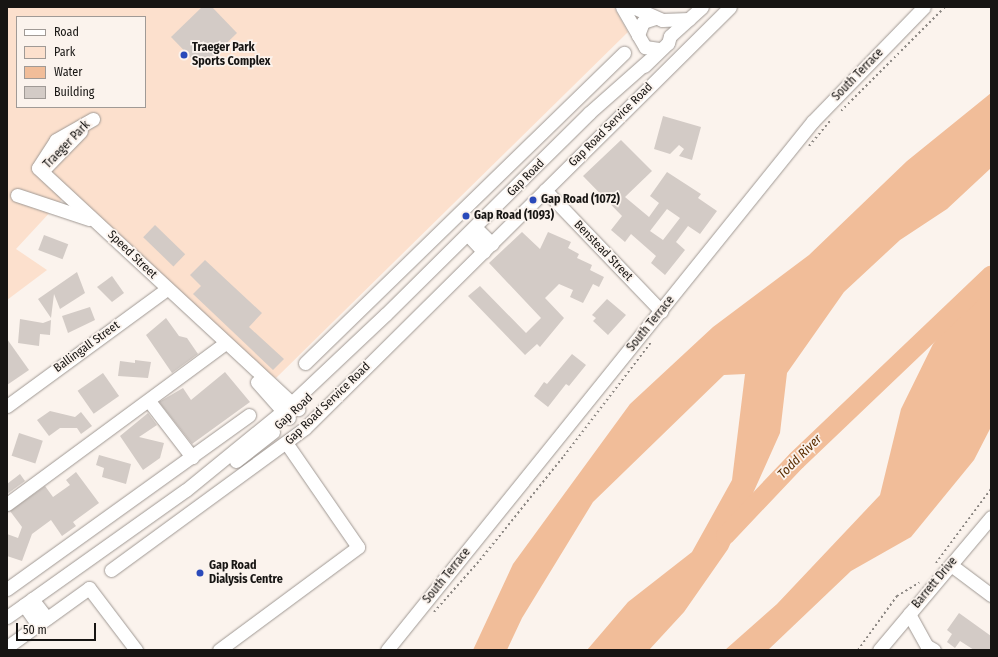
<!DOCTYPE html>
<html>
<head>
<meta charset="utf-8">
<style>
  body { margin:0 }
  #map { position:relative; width:998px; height:657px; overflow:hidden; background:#fbf3ed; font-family:"Fira Sans Condensed",sans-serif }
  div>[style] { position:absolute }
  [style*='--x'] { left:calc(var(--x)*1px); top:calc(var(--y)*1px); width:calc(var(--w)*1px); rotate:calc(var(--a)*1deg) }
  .green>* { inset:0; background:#fce0cd }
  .water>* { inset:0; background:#f1bd99 }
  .river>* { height:19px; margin:-9.5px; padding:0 9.5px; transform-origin:9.5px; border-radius:9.5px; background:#f1bd99 }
  .building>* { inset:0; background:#d3cbc6; transform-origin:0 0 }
  .path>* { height:2px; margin-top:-1px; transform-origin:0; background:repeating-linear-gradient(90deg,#8d8884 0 2px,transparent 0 5px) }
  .roads { filter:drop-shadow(0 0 1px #9f9893) drop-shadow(0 0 1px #9f9893) }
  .minor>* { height:13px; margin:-6.5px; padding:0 6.5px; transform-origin:6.5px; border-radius:6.5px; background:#fff }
  .dots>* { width:11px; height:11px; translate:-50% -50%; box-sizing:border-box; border:2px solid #fbf3ed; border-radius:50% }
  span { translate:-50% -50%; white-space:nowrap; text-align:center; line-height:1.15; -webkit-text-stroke:3.5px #fbf3ed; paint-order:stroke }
  .poi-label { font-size:12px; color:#171513; font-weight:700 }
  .left { translate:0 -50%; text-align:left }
  .street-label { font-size:12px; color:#171513 }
  .water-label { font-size:13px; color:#5b2d00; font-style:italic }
  .frame { position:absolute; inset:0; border:8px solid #171513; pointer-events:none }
  .legend { position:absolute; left:16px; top:16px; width:130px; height:92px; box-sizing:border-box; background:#fbf3ed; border:1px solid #a09a96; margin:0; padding:5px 7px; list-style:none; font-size:12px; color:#171513 }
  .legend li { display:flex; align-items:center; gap:8px; height:20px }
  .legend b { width:20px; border:1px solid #a09a96 }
  .scale { position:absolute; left:16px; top:623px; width:80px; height:18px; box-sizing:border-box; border:2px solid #171513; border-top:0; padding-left:5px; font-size:12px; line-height:14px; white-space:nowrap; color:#171513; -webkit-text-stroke:3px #fbf3ed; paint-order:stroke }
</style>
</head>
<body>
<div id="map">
  <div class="green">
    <div style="clip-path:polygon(evenodd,7px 7px,614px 7px,628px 32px,276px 378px,224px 344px,66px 195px,16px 249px,47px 270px,7px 300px,7px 7px,17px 17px,145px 17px,145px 107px,17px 107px,17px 17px)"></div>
  </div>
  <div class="water">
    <div style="clip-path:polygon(991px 93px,991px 168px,947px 209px,900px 240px,844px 292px,787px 373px,780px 433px,728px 549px,684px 612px,649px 650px,587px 650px,628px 602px,692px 552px,732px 480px,745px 374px,724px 375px,593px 502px,522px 618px,507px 650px,473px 650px,513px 564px,630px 404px,713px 327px,809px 255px,907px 161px)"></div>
    <div style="clip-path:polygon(991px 267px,991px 427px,974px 460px,911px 537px,851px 571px,768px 650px,725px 650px,777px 604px,880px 495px,901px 409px,933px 344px)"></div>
  </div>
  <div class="river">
    <div style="--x:725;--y:535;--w:103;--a:-46.6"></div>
    <div style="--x:796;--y:460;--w:269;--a:-43.6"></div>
  </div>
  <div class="building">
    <div style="clip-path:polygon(202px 7px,212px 7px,237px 33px,201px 68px,171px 37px)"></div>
    <div style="clip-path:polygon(663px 116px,701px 127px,692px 160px,679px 156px,684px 149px,679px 145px,670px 154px,654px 149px)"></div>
    <div style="clip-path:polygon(evenodd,621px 140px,652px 171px,625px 197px,649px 217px,659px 203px,650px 196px,667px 172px,701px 194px,698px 198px,717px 211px,700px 234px,688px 226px,676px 242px,685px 250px,665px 275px,651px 263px,656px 256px,631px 234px,625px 242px,611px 230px,622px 216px,583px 176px,621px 140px,667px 209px,680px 218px,663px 240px,650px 231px,667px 209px)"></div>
    <div style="left:155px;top:225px;width:42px;height:17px;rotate:44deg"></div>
    <div style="clip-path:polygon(522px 232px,540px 249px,548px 232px,571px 242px,568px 248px,579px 254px,577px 258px,592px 265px,590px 270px,604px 277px,599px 287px,593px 284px,583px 303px,570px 297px,573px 290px,559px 284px,545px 298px,564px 318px,540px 347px,537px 344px,525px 355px,468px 296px,480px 286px,526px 333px,541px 318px,489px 263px)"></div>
    <div style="left:44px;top:235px;width:26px;height:16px;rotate:21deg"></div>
    <div style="clip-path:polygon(205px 260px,262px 313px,249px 327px,284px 359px,273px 370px,193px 294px,201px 286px,190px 275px)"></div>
    <div style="clip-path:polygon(77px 272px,85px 293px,60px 309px,54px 294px,51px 318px,38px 299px)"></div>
    <div style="clip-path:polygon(112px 276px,124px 293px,112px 302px,97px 287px)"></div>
    <div style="clip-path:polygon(607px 299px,626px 315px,608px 335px,593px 321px,596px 318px,592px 315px)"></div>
    <div style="clip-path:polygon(90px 307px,95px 320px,68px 333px,62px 316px)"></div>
    <div style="clip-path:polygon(166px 318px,179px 336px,187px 338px,198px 354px,172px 373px,146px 335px)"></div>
    <div style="clip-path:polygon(20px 319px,43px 323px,51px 320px,50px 335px,40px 334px,39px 346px,18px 343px)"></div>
    <div style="clip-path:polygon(7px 339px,29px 370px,7px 385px)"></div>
    <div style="clip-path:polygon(572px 354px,586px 365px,569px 386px,566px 384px,548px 407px,534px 396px,544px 382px,547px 384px)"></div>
    <div style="clip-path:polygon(135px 360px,151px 362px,148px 378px,118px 376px,120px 361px,135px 363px)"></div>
    <div style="clip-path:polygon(225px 372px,250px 402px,192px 444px,159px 402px,183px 388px,191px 400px)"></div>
    <div style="left:103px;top:373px;width:28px;height:31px;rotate:55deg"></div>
    <div style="clip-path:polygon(50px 411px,75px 417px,81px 412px,92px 426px,81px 434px,77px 428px,60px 428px,49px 436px,37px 420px)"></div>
    <div style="clip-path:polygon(148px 413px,157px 425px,139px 437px,164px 443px,160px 458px,143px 470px,120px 436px)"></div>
    <div style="left:19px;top:433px;width:25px;height:24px;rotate:18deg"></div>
    <div style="clip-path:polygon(99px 455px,131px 464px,126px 484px,102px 477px,104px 468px,96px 465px)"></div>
    <div style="clip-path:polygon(76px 472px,99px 503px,73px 522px,76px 526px,62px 536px,51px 520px,32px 534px,22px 561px,7px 556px,7px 534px,18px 538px,22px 527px,10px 511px,45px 486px,53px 497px,70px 485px,66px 480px)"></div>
    <div style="clip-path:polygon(20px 474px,25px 481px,7px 494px,7px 484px)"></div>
    <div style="clip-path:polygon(959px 613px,991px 636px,991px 650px,974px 650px,960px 641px,955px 648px,947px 642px,952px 634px,947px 630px)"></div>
  </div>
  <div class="path">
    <div style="--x:841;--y:111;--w:147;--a:-45"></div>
    <div style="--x:809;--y:146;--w:35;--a:-50"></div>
    <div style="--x:936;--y:563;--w:92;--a:-53.4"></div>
    <div style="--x:434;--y:612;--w:69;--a:-48.5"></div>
    <div style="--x:480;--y:560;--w:134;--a:-51.1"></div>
    <div style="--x:564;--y:456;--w:145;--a:-52.6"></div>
    <div style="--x:858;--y:650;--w:67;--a:-54.2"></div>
    <div style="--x:897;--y:596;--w:26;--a:-31"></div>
  </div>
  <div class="roads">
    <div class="minor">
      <div style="--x:622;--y:7;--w:32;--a:60"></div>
      <div style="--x:633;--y:7;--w:32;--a:24"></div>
      <div style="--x:662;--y:20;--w:27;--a:-2"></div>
      <div style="--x:655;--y:18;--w:13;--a:162"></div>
      <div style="--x:643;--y:22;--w:14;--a:111"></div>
      <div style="--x:638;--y:35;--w:14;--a:60"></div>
      <div style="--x:645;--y:47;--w:14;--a:8"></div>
      <div style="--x:644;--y:66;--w:33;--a:-44"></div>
      <div style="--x:668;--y:43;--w:7;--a:-74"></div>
      <div style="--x:670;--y:36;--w:43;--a:-42.2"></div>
      <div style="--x:93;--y:119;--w:43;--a:150.4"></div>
      <div style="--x:56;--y:140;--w:33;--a:123"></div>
      <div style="--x:38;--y:168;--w:355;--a:42.8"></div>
      <div style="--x:46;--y:167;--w:50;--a:-45.8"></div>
      <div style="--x:545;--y:190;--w:168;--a:46.2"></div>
      <div style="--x:17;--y:195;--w:76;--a:18.4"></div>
      <div style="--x:475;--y:227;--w:24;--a:45"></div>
      <div style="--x:468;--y:235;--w:23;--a:47"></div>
      <div style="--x:305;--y:363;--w:445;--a:-44.2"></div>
      <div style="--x:257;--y:382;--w:48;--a:48.4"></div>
      <div style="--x:149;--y:401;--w:71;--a:52.5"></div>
      <div style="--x:7;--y:406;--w:198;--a:-36.2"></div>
      <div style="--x:236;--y:461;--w:47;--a:-38.1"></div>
      <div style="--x:7;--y:504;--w:270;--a:-36.4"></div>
      <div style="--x:951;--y:565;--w:50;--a:36.9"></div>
      <div style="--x:111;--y:570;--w:240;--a:-36.2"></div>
      <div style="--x:305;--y:428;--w:598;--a:-44.73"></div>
      <div style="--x:7;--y:589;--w:298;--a:-35.7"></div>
      <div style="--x:32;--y:599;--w:24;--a:52"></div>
      <div style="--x:24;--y:605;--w:24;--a:55"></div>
      <div style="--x:909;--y:614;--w:37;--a:61"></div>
      <div style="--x:927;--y:646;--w:8;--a:30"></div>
      <div style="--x:7;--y:617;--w:219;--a:-35.4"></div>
      <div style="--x:186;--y:490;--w:125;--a:-39.2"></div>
      <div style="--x:283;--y:411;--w:141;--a:-43.3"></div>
      <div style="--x:386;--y:314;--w:286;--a:-44.7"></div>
      <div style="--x:589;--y:113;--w:81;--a:-41.5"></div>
      <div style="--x:7;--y:647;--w:101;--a:-35.7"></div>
      <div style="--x:89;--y:588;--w:78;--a:52.8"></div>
      <div style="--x:219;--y:650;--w:173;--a:-36.5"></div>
      <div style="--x:358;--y:547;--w:125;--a:-124.6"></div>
      <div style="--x:387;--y:650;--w:679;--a:-51.16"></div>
      <div style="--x:813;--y:121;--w:159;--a:-45.8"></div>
      <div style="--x:879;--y:650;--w:174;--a:-49.9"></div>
    </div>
  </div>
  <div class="dots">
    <div style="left:184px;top:55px;background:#2a4aba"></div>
    <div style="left:533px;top:200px;background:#2a4aba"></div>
    <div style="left:466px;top:216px;background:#2a4aba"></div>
    <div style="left:200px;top:573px;background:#2a4aba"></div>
  </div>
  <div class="poi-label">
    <span class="left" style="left:192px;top:55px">Traeger Park<br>Sports Complex</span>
    <span class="left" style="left:541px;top:200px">Gap Road (1072)</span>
    <span class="left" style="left:474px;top:216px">Gap Road (1093)</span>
    <span class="left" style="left:209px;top:573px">Gap Road<br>Dialysis Centre</span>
  </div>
  <div class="street-label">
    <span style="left:858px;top:75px;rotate:-46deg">South Terrace</span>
    <span style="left:611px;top:125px;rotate:-45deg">Gap Road Service Road</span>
    <span style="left:67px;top:145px;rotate:-46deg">Traeger Park</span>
    <span style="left:526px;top:178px;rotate:-45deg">Gap Road</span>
    <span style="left:603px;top:251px;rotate:46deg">Benstead Street</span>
    <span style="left:132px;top:255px;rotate:44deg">Speed Street</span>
    <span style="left:651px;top:324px;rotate:-51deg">South Terrace</span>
    <span style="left:87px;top:347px;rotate:-36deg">Ballingall Street</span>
    <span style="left:328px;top:404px;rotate:-44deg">Gap Road Service Road</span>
    <span style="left:294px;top:412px;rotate:-43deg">Gap Road</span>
    <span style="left:447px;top:576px;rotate:-51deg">South Terrace</span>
    <span style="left:935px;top:583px;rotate:-50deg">Barrett Drive</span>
  </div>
  <div class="water-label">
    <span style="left:800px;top:457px;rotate:-45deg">Todd River</span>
  </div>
  <div class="frame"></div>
  <ul class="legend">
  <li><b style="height:5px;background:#fff"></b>Road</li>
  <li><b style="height:11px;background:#fce0cd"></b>Park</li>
  <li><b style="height:11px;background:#f1bd99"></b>Water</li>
  <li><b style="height:11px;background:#d3cbc6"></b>Building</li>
  </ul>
  <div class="scale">50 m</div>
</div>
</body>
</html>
